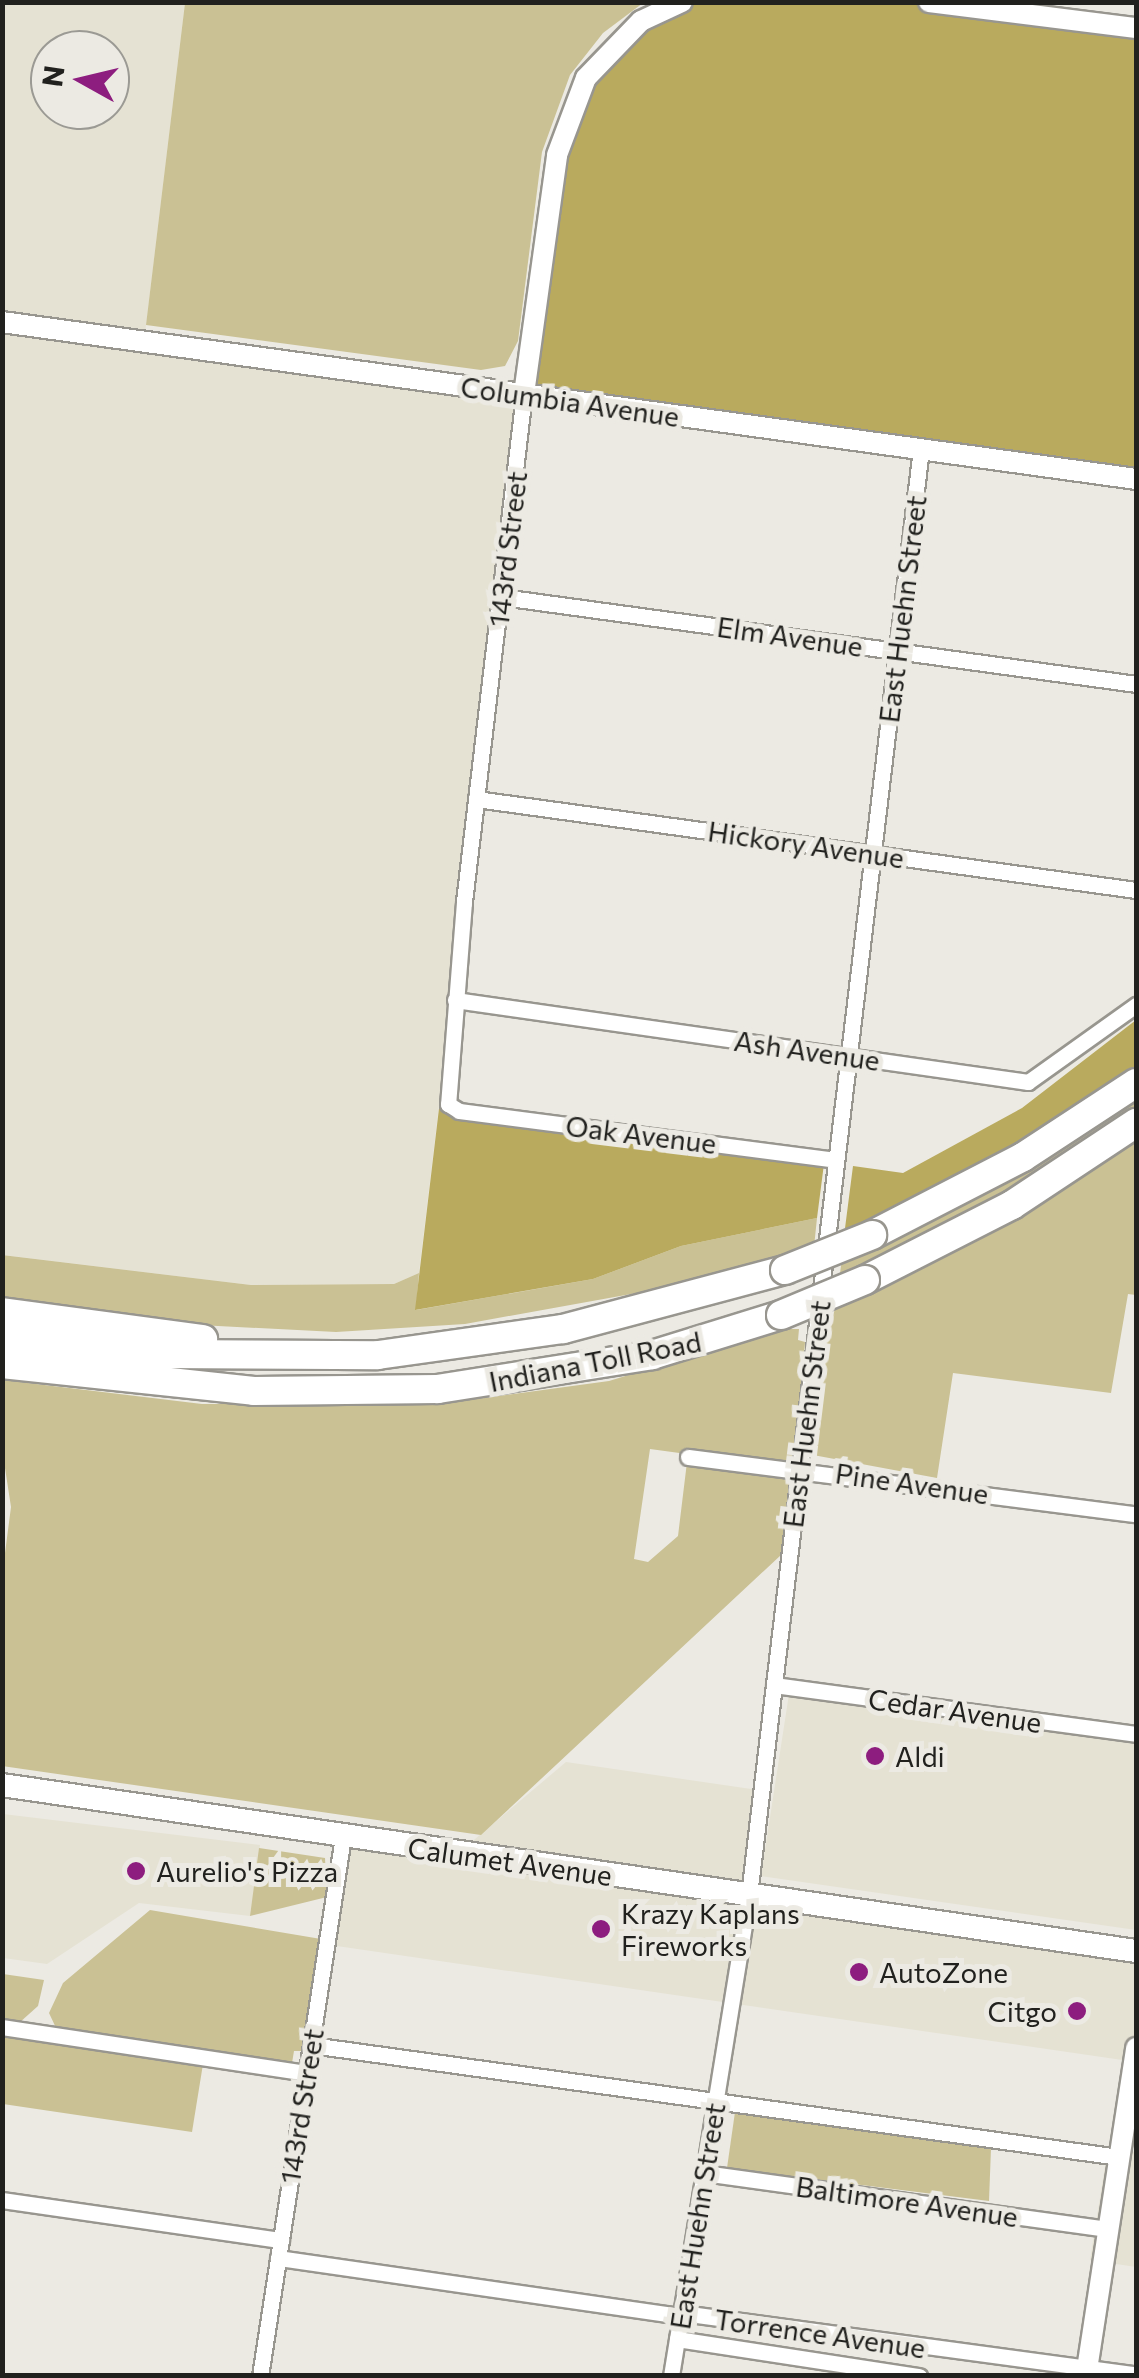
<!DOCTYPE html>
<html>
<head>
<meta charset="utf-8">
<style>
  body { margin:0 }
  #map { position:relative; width:1139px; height:2378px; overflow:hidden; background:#eceae3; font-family:Commissioner,sans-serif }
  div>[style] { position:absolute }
  .built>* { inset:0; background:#e5e2d3 }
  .green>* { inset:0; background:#cac194 }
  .forest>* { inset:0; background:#b9aa5e }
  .roads { filter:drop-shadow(2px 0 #98968f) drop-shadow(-2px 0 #98968f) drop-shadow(0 2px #98968f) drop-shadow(0 -2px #98968f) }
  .street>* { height:15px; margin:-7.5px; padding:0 7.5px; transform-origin:7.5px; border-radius:7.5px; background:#fff }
  .secondary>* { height:20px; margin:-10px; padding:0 10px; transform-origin:10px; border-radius:10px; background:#fff }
  .primary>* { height:22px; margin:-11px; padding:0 11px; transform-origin:11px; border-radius:11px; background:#fff }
  .highway>* { height:28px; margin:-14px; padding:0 14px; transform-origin:14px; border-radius:14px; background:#fff }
  .bridges { filter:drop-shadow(2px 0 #98968f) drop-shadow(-2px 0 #98968f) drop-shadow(0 2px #98968f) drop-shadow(0 -2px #98968f) }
  .highway-bridge>* { height:28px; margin:-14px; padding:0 14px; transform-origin:14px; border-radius:14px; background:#fff }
  .dots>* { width:28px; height:28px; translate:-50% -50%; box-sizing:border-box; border:5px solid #eceae3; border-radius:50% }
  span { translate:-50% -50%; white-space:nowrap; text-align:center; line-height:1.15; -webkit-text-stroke:10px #eceae3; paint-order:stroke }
  .street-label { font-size:28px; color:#21211e }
  .poi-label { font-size:28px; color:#21211e }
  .left { translate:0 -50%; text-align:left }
  .right { translate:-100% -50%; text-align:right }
  .frame { position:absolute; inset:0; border:5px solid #21211e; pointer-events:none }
  .north { position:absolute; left:30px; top:30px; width:100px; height:100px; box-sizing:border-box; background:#eceae3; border:2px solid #9b9a94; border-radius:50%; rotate:278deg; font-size:28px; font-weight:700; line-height:40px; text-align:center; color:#21211e }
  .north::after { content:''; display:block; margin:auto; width:35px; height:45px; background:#8d1d7f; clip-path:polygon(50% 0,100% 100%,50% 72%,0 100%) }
</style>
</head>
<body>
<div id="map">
  <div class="built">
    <div style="clip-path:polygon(evenodd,2px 3px,185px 3px,144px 342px,524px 394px,419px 1273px,394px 1284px,251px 1285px,3px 1255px,2px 3px,50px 50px,110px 50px,110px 110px,50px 110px,50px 50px)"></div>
    <div style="clip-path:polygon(789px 1694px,1136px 1744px,1136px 1930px,761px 1876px)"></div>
    <div style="clip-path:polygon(566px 1762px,758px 1790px,745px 1891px,462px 1850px)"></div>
    <div style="clip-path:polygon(3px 1814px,260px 1845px,250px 1916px,139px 1903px,47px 1964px,3px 1958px)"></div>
    <div style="clip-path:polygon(346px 1841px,1136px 1955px,1136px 2062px,330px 1945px)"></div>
    <div style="clip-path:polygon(1108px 2148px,1136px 2152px,1136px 2267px,1090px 2260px)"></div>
  </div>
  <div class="green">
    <div style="clip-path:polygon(185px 3px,643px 3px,603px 33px,570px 75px,542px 152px,518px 341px,505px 366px,481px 370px,146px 325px)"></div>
    <div style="clip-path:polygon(1136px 1097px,1136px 1109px,1034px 1180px,839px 1280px,842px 1259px,967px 1201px)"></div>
    <div style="clip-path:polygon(1136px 1139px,1136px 1295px,1128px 1294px,1111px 1393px,953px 1373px,937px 1478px,813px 1455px,818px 1370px,836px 1305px,1015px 1220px)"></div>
    <div style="clip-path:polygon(817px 1218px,814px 1247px,767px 1262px,692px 1283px,465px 1324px,336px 1332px,142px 1322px,3px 1296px,2px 1255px,251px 1285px,394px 1284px,419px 1273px,416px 1310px,593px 1279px,681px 1246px)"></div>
    <div style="clip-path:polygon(780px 1329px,799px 1329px,798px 1340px,805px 1342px,796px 1469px,650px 1449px,634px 1559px,648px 1562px,678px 1536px,687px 1462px,791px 1479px,781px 1555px,481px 1835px,2px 1766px,2px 1576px,11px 1507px,3px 1455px,3px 1380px,202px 1404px,440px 1404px,609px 1381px)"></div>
    <div style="clip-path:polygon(259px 1848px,325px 1858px,327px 1897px,250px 1916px)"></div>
    <div style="clip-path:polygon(150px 1910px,321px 1939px,303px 2051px,294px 2051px,292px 2063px,57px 2030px,49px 2013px,63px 1983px)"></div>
    <div style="clip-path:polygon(3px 1974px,44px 1980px,38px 2006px,19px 2023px,3px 2022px)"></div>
    <div style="clip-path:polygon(2px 2036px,203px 2064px,192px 2132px,3px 2104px)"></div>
    <div style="clip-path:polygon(735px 2112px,991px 2148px,989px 2201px,727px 2168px)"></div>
  </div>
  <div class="forest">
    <div style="clip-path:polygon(929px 2px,1136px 28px,1136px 479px,524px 394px,557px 155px,586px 78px,641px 21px,682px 3px)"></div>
    <div style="clip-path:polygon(1136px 1020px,1136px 1065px,1127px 1073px,970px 1172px,844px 1236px,853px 1166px,903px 1173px,1022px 1108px)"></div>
    <div style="clip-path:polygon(440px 1100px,825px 1156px,817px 1218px,681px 1246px,593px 1279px,415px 1310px)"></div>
  </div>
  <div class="roads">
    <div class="street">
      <div style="left:524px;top:394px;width:512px;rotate:96.74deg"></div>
      <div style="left:464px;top:902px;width:203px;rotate:94.5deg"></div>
      <div style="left:448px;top:1104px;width:13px;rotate:32deg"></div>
      <div style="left:459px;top:1111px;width:380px;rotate:7.4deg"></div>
      <div style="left:502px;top:597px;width:640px;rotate:7.81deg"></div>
      <div style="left:476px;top:799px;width:666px;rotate:7.85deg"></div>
      <div style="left:455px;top:1000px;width:579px;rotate:8.14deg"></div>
      <div style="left:1028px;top:1082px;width:133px;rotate:-35.5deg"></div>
      <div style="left:688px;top:1457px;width:452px;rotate:7.3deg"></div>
      <div style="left:774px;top:1685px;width:365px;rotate:7.7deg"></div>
      <div style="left:2px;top:2027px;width:308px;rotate:8.6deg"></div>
      <div style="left:311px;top:2045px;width:816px;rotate:7.89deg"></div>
      <div style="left:704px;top:2173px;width:409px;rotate:7.9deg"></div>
      <div style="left:2px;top:2200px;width:282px;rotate:8.2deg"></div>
      <div style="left:278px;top:2258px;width:407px;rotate:8.2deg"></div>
      <div style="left:682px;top:2313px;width:458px;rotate:7.7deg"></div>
      <div style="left:677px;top:2339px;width:245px;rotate:8.7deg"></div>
      <div style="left:260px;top:2376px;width:545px;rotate:-81.25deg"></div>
      <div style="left:671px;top:2376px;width:487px;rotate:-80.8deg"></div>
      <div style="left:749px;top:1895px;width:1456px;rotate:-83.22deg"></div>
    </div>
    <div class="secondary">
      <div style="left:929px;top:2px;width:209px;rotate:7.2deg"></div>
      <div style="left:2px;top:322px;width:1145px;rotate:7.88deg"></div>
      <div style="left:524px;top:394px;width:241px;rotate:-82.1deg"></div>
      <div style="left:557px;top:155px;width:82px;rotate:-69.4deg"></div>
      <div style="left:586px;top:78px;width:79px;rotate:-46deg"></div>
      <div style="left:641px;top:21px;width:45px;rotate:-24.9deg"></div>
      <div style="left:1086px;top:2376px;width:332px;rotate:-81.3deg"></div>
    </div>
    <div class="primary">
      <div style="left:2px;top:1785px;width:1146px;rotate:8.33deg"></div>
    </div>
    <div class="highway">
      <div style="left:872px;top:1235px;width:170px;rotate:-27.3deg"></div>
      <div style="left:1023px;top:1157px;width:135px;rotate:-33.2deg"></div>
      <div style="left:865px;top:1280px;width:165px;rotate:-27deg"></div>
      <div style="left:1012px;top:1205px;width:149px;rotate:-33.5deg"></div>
      <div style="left:2px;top:1312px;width:203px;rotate:7.7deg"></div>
      <div style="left:2px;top:1338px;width:161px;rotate:5.7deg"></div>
      <div style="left:162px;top:1354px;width:216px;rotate:0.3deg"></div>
      <div style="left:378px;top:1355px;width:187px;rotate:-8deg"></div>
      <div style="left:563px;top:1329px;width:230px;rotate:-14.9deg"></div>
      <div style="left:2px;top:1364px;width:253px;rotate:6.1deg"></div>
      <div style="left:254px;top:1391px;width:184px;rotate:-0.6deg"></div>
      <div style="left:438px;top:1389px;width:217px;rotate:-9deg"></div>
      <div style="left:652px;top:1355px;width:135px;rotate:-17.2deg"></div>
    </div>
  </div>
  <div class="bridges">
    <div class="highway-bridge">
      <div style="left:785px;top:1270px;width:94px;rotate:-21.9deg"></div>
      <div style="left:781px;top:1315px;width:91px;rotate:-22.6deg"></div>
    </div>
  </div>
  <div class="dots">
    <div style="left:875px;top:1756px;background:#8d1d7f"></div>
    <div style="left:136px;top:1871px;background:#8d1d7f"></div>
    <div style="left:601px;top:1929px;background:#8d1d7f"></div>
    <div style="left:859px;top:1972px;background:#8d1d7f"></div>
    <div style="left:1077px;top:2011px;background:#8d1d7f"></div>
  </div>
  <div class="street-label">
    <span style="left:570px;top:401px;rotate:8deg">Columbia Avenue</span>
    <span style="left:507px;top:549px;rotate:-83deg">143rd Street</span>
    <span style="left:902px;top:609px;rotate:-83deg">East Huehn Street</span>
    <span style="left:790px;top:636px;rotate:8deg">Elm Avenue</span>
    <span style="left:806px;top:844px;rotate:8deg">Hickory Avenue</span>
    <span style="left:807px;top:1050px;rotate:8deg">Ash Avenue</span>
    <span style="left:641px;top:1134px;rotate:7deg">Oak Avenue</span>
    <span style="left:595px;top:1361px;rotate:-11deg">Indiana Toll Road</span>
    <span style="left:806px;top:1414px;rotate:-83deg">East Huehn Street</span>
    <span style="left:912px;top:1483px;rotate:8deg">Pine Avenue</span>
    <span style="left:955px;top:1710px;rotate:8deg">Cedar Avenue</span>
    <span style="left:510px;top:1861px;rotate:8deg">Calumet Avenue</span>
    <span style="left:301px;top:2106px;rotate:-81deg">143rd Street</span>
    <span style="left:907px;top:2201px;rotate:8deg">Baltimore Avenue</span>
    <span style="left:697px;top:2216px;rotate:-81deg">East Huehn Street</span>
    <span style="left:820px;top:2333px;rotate:8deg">Torrence Avenue</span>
  </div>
  <div class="poi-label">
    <span class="left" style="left:895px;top:1756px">Aldi</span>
    <span class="left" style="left:156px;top:1871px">Aurelio's Pizza</span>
    <span class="left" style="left:621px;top:1929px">Krazy Kaplans<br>Fireworks</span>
    <span class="left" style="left:879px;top:1972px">AutoZone</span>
    <span class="right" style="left:1057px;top:2011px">Citgo</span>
  </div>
  <div class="frame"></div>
  <div class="north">N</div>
</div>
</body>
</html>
